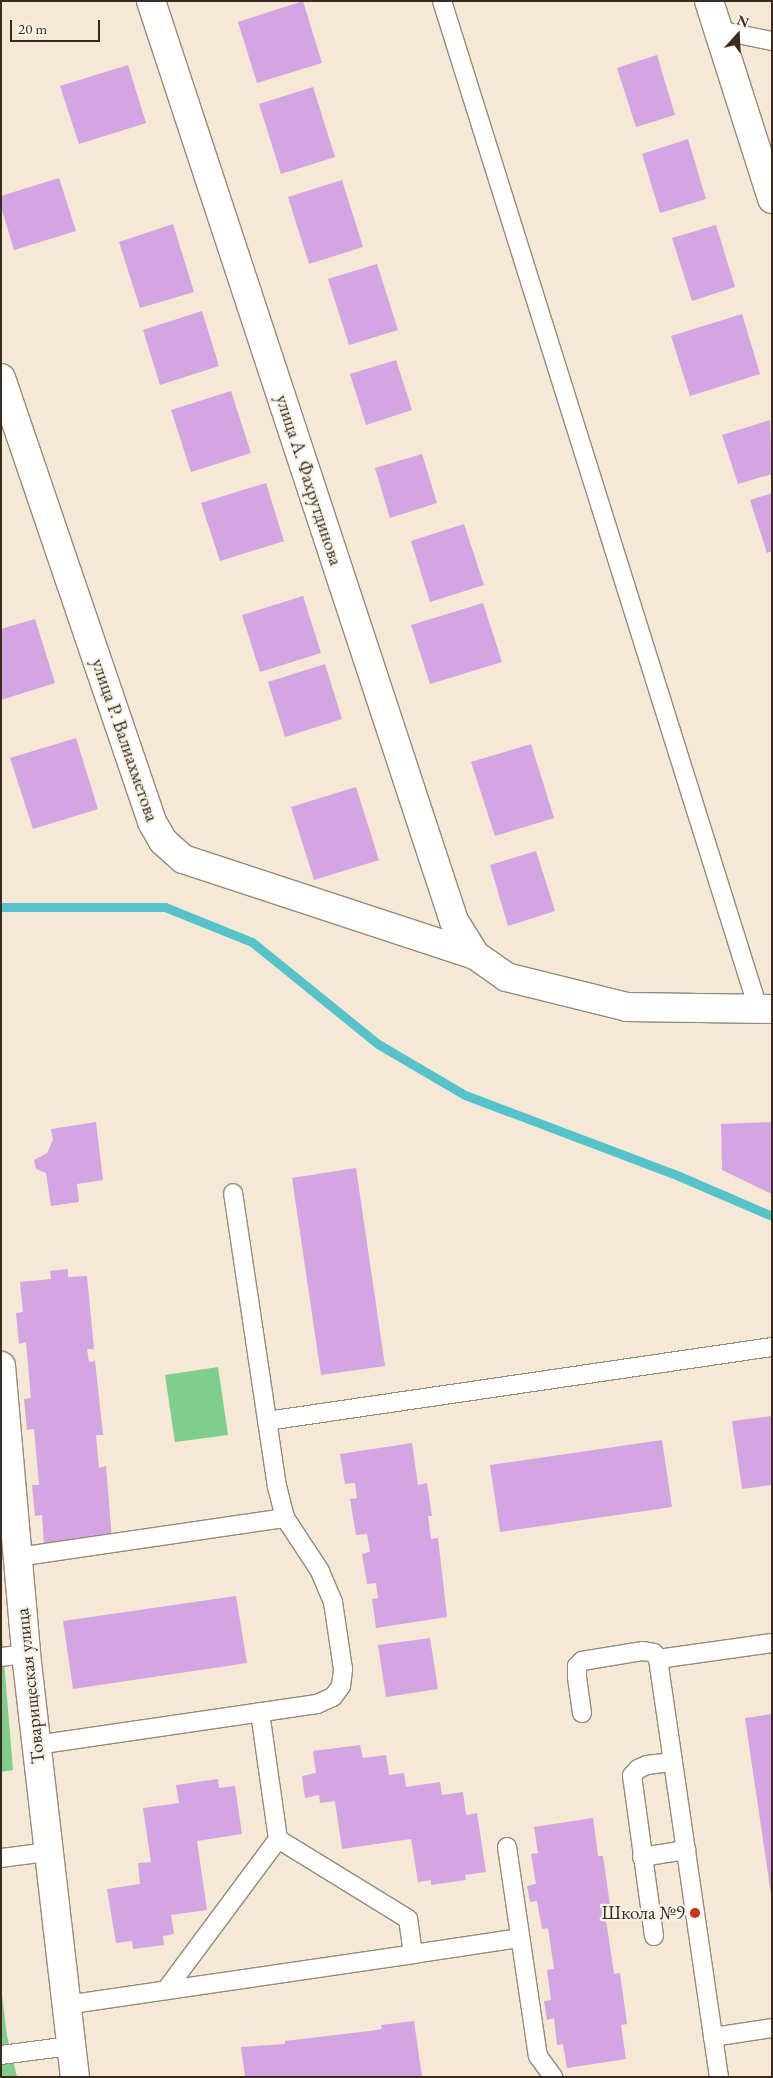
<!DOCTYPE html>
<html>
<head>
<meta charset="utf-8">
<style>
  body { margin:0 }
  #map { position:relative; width:773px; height:2078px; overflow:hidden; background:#f5e8d4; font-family:"EB Garamond",serif }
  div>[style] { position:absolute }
  .green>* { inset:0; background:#7fce8e }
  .stream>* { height:9px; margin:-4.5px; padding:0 4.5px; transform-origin:4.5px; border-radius:4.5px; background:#55c3c9 }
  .building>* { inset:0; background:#d3a5e2 }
  .roads { filter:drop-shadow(1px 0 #988979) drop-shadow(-1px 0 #988979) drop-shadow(0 1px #988979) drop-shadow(0 -1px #988979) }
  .service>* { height:18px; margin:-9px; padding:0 9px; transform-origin:9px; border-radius:9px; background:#fff }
  .minor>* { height:28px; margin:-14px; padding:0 14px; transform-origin:14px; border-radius:14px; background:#fff }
  .dots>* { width:14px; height:14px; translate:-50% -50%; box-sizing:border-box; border:2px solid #f7f3e8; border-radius:50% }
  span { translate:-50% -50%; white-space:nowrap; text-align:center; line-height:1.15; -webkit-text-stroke:4.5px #f7f3e8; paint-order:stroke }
  .street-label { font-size:19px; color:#3b2a1e }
  .poi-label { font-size:19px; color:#3b2a1e }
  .right { translate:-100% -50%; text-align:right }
  .frame { position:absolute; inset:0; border:2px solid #3b2a1e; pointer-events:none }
  .north { position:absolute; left:713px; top:10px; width:50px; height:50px; -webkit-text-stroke:4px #f7f3e8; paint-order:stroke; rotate:20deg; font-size:14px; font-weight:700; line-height:20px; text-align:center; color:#3b2a1e }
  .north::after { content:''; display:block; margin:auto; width:18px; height:22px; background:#3b2a1e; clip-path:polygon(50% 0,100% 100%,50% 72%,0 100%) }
  .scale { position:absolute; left:10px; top:20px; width:90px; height:22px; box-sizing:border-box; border:2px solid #3b2a1e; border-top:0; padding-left:6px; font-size:15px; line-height:18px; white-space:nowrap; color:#3b2a1e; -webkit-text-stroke:4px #f7f3e8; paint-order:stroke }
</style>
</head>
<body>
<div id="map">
  <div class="green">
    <div style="clip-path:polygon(218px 1367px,228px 1435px,175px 1442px,165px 1375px)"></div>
    <div style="clip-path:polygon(1px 1625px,13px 1770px,1px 1772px)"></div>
    <div style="clip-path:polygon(1px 1986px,7px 2036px,17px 2077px,1px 2077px)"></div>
  </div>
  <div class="stream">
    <div style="left:1px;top:907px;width:164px"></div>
    <div style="left:165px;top:907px;width:94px;rotate:21.9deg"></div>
    <div style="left:252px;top:942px;width:162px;rotate:39deg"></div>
    <div style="left:378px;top:1044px;width:101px;rotate:30.4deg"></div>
    <div style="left:465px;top:1095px;width:229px;rotate:20.7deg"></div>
    <div style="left:679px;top:1176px;width:101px;rotate:23.3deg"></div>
  </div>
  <div class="building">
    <div style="clip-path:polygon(303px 1px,322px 63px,257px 83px,238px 22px)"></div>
    <div style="clip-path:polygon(657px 55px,675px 115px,636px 127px,617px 68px)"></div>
    <div style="clip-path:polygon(128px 65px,146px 123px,79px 144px,60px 86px)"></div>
    <div style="clip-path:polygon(313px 87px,335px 157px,281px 174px,259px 104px)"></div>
    <div style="clip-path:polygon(688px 139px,706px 199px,660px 213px,642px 154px)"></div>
    <div style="clip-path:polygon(59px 178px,76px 231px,14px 250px,1px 207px,1px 196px)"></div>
    <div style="clip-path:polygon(342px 180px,363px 247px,309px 264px,288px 197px)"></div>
    <div style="clip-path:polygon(173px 224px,194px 292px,140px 308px,119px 242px)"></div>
    <div style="clip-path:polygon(716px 225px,735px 287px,692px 301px,672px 238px)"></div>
    <div style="clip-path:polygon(377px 264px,398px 330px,349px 345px,328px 279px)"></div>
    <div style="clip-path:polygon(202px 311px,219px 366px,160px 385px,143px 330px)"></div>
    <div style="clip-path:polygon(742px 314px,760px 374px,690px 396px,671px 336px)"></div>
    <div style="clip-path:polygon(396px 360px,412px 410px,366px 425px,350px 374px)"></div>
    <div style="clip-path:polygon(231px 391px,251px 453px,191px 472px,171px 410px)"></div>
    <div style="clip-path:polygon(770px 420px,772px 474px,738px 484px,722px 435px)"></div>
    <div style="clip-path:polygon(422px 454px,437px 503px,390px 518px,375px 468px)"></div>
    <div style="clip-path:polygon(266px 483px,284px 541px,220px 561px,201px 503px)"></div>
    <div style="clip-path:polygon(772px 493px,772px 551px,767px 553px,750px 500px)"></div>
    <div style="clip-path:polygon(464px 524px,484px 585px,430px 602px,411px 541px)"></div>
    <div style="clip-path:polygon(303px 596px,321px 653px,260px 672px,242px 615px)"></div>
    <div style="clip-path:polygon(483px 603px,502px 662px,430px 684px,411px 625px)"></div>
    <div style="clip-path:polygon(35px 619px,55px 683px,1px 700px,1px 629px)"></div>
    <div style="clip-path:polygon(325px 664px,342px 719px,285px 737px,268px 682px)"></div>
    <div style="clip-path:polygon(76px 738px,98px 809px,33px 829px,10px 758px)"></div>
    <div style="clip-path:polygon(531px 744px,554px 818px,495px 836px,471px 762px)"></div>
    <div style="clip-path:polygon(356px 787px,379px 860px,314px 880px,291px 807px)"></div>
    <div style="clip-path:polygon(536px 851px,555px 911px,508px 926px,490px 865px)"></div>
    <div style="clip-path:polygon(96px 1122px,103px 1180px,77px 1184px,79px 1202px,51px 1206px,46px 1173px,36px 1169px,34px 1160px,47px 1153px,53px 1140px,51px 1129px)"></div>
    <div style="clip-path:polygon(772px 1122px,772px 1194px,722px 1170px,721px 1124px)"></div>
    <div style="clip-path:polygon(356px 1168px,385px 1366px,321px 1375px,292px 1178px)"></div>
    <div style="clip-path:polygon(68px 1269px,68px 1277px,87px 1276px,94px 1349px,87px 1349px,89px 1362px,95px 1361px,103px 1435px,96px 1435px,99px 1468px,106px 1466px,112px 1539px,44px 1545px,42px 1515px,35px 1516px,32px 1485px,39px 1485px,34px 1429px,27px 1430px,24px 1399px,31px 1398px,26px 1342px,19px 1344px,16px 1313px,23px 1312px,20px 1282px,51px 1279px,50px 1271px)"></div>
    <div style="clip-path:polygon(772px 1416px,772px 1485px,742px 1489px,732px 1421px)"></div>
    <div style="clip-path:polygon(662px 1440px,672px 1507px,500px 1532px,490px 1465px)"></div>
    <div style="clip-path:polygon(412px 1443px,418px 1485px,427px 1483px,432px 1516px,428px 1516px,431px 1539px,438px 1538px,447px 1617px,376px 1628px,372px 1599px,378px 1598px,376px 1583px,367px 1584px,362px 1554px,370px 1552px,367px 1534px,356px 1535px,350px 1499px,357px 1498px,355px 1483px,345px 1484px,340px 1454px)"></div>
    <div style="clip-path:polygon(236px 1596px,247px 1663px,73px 1689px,63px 1621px)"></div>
    <div style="clip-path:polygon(430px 1638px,438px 1689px,386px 1697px,378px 1645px)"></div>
    <div style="clip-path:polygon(772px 1714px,772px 1894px,771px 1894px,745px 1718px)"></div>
    <div style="clip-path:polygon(360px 1745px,363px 1758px,386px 1755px,389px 1775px,404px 1773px,406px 1787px,440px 1782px,442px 1795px,463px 1792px,466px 1815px,477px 1813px,486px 1872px,465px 1875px,466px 1880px,431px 1885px,431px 1880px,418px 1882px,411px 1839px,342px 1849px,335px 1801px,320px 1803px,319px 1795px,305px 1798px,302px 1776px,316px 1773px,313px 1751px)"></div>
    <div style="clip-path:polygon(218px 1779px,219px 1788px,235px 1786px,242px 1834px,197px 1841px,207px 1910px,171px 1915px,174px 1934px,163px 1936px,164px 1945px,133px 1949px,132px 1941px,116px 1943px,107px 1889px,140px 1884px,138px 1863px,151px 1862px,143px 1808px,179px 1803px,176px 1785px)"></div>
    <div style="clip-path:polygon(593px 1818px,598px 1856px,603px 1856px,610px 1905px,604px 1906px,614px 1974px,620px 1973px,627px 2024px,621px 2025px,626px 2059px,567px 2068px,563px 2044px,557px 2045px,554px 2018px,547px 2020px,544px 2001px,551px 2000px,547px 1970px,554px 1969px,548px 1928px,542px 1929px,537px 1901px,530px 1902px,527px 1886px,536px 1884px,531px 1854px,538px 1853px,534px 1827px)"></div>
    <div style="clip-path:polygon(414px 2021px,422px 2077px,245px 2077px,241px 2047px,285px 2044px,285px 2041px,369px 2031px,382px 2029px,381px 2025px)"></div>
  </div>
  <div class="roads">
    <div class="service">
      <div style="left:442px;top:1px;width:1055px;rotate:72.58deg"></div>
      <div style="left:718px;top:30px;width:55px;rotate:11.5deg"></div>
      <div style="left:267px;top:1421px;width:510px;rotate:-8.34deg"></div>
      <div style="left:17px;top:1557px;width:271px;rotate:-8.3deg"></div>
      <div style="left:1px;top:1657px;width:25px;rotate:-7deg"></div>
      <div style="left:658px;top:1659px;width:115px;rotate:-8deg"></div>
      <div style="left:582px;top:1713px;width:37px;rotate:-98deg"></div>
      <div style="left:577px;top:1676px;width:10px;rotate:-90deg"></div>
      <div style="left:577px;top:1666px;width:7px;rotate:-45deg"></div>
      <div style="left:582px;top:1661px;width:62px;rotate:-9.3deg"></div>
      <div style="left:643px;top:1651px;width:11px;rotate:10deg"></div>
      <div style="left:654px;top:1653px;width:7px;rotate:56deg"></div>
      <div style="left:658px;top:1659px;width:422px;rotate:81.7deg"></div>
      <div style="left:36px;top:1745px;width:284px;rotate:-8.3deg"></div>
      <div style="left:317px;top:1704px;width:17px;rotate:-24deg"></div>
      <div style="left:333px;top:1697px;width:14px;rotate:-54deg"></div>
      <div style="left:341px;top:1686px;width:17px;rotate:-83deg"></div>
      <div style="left:343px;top:1669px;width:68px;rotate:-98.5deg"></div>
      <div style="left:333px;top:1602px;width:34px;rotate:-113deg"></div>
      <div style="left:320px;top:1571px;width:64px;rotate:-123.4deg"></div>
      <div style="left:285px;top:1518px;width:32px;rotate:-104deg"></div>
      <div style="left:277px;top:1487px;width:297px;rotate:-98.5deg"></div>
      <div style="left:507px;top:1847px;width:211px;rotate:81.6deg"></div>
      <div style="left:538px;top:2056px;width:26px;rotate:54deg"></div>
      <div style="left:642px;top:1857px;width:45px;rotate:-9deg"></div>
      <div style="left:1px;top:1858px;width:47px;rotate:-7.3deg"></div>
      <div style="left:654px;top:1936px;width:162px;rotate:-97.8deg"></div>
      <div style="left:632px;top:1776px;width:9px;rotate:-49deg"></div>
      <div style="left:638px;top:1769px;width:10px;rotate:-24deg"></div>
      <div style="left:647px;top:1765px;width:26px;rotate:-7deg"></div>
      <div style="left:413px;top:1954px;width:108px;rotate:-8.5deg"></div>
      <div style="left:166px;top:1990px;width:188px;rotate:-53.4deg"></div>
      <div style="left:278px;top:1839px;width:128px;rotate:-98.1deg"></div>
      <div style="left:65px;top:2005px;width:352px;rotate:-8.3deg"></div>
      <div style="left:413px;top:1954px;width:35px;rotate:-98deg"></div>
      <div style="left:408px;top:1919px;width:153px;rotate:-148.4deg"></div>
      <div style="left:713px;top:2037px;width:60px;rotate:-8.7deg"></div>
      <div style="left:1px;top:2055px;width:70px;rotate:-7.4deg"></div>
    </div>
    <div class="minor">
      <div style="left:151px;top:1px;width:969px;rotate:71.77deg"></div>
      <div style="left:454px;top:921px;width:40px;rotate:58deg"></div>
      <div style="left:709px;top:1px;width:208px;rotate:72.3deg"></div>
      <div style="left:1px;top:378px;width:469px;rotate:71.2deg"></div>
      <div style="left:152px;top:822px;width:22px;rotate:60deg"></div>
      <div style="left:163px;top:841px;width:27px;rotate:42deg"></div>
      <div style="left:183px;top:859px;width:307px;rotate:18.2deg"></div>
      <div style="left:475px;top:955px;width:38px;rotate:35deg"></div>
      <div style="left:506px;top:977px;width:125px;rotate:13.9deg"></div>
      <div style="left:627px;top:1007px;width:145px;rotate:0.8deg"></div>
      <div style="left:1px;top:1366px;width:289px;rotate:85deg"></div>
      <div style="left:26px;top:1654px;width:426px;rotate:83.4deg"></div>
    </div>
  </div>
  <div class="dots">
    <div style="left:695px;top:1913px;background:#c8321e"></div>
  </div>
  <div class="street-label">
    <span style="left:309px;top:480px;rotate:72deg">улица А. Фахрутдинова</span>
    <span style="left:125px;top:740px;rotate:71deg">улица Р. Валиахметова</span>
    <span style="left:30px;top:1686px;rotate:-96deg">Товарищеская улица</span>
  </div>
  <div class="poi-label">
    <span class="right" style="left:685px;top:1913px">Школа №9</span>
  </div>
  <div class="frame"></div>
  <div class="north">N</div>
  <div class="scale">20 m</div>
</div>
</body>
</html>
